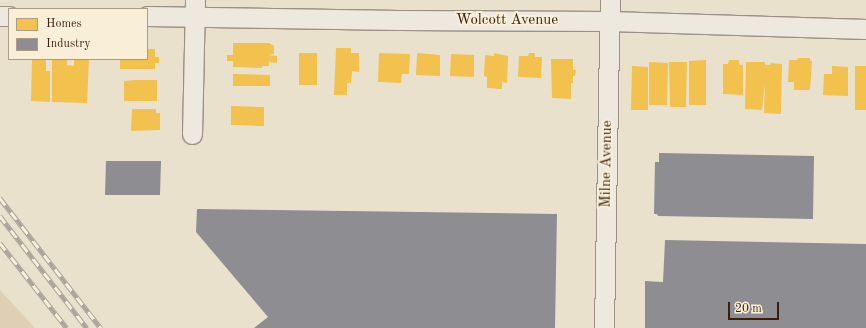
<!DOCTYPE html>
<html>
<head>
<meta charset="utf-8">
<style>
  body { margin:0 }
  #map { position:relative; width:866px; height:328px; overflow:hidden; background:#eae1cd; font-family:"Old Standard TT",serif }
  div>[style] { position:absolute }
  .green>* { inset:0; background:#dfd0b5 }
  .homes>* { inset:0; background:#f2c14e }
  .industry>* { inset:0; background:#8d8d92 }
  .roads { filter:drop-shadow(1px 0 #9a9184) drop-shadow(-1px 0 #9a9184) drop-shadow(0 1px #9a9184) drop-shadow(0 -1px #9a9184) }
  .minor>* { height:19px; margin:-9.5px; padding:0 9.5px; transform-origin:9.5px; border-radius:9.5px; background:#ede9df }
  .rail>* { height:4.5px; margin-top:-2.25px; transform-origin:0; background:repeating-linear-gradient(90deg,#f9eed7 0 9px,#aaa49b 0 18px); box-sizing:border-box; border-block:1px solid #aaa49b }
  span { translate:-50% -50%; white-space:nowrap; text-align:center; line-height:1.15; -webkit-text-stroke:4px #f9eed7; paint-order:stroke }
  .street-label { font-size:15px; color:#381f0a }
  .legend { position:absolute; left:8px; top:8px; width:140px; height:52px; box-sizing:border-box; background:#f9eed7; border:1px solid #ac9b85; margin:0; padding:5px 7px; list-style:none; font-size:12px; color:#381f0a }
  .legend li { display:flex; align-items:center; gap:8px; height:20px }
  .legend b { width:20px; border:1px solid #ac9b85 }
  .scale { position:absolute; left:728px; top:302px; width:51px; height:18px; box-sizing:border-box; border:2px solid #381f0a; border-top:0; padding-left:5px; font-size:12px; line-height:14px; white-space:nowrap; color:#381f0a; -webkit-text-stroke:3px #f9eed7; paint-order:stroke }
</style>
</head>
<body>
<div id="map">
  <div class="green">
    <div style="clip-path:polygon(0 290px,35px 328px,0 328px)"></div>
  </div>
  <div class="homes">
    <div style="clip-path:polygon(233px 43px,269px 43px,274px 46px,274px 54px,268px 55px,277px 56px,277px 63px,269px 62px,269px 66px,262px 66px,262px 68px,233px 67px,233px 61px,227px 61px,227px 55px,233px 55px)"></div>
    <div style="clip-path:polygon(147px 45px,148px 49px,155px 49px,155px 57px,159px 57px,159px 63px,155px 63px,155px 69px,120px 69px,120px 59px,147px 59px)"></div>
    <div style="clip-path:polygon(336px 48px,351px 48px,351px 53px,359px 53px,359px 72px,352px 71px,351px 83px,347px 83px,347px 95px,334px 95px)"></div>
    <div style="clip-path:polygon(299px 53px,317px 53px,317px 85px,299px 85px)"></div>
    <div style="clip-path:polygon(379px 53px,410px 54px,409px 74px,402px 74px,401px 83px,378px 82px)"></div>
    <div style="clip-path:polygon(418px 53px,440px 55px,440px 76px,416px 75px,417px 54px)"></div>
    <div style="clip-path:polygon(494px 53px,508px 56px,507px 83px,502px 82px,502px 89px,487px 88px,487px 77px,484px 76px,485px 55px,494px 56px)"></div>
    <div style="clip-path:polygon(529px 53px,535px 53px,535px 57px,542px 57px,541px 78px,518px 77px,519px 56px,528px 56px)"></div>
    <div style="clip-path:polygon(451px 54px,474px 55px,474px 77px,450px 76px)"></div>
    <div style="clip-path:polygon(798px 58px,810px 58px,810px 61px,812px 61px,810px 90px,794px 90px,794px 82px,788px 82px,789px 60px,797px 60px)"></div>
    <div style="clip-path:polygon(32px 59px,46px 59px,46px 71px,50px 71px,50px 102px,31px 101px)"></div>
    <div style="clip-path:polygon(52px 59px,67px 59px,67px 65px,74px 66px,74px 59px,89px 59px,87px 103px,52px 102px)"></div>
    <div style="clip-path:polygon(551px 59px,573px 59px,573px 70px,576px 70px,575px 76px,573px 76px,573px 83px,571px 83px,571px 99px,552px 98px)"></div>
    <div style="clip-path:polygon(706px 60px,706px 105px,689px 105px,689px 61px)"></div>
    <div style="clip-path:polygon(729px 60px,739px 60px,739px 65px,743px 65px,743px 95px,723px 94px,723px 64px,728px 64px)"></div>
    <div style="clip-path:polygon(649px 62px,668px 63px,667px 105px,649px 105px)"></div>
    <div style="clip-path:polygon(669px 62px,687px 62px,686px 107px,670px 107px)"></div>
    <div style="clip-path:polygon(746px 62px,765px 62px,765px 65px,770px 65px,771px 63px,782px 64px,781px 114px,764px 113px,765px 83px,762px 110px,745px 109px)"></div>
    <div style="clip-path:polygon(632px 66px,648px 67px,648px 110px,631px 110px)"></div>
    <div style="clip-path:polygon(832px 66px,848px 67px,848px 96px,823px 95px,824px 74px,832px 74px)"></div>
    <div style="clip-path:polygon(855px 66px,866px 66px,866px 110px,855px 110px)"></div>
    <div style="clip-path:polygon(233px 74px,270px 75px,270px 86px,233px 86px)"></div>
    <div style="clip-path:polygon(136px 80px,157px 80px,157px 101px,124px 101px,124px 81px)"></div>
    <div style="clip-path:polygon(231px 106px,264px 107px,264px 126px,231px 125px)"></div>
    <div style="clip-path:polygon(132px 109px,156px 109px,156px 113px,160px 113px,160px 130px,131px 131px)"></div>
  </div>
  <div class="industry">
    <div style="clip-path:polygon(659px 153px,814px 156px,813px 219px,658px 216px,657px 214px,654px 214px,655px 162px,659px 162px)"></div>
    <div style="clip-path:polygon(106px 161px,161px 161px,160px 195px,105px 195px)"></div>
    <div style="clip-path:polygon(197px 209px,557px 214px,555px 328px,254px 328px,268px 317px,196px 232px)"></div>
    <div style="clip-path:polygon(665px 240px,866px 244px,866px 328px,645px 328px,645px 281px,663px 282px)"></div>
  </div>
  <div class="roads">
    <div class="minor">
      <div style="left:0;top:16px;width:9px"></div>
      <div style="left:147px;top:16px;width:252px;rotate:0.9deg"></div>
      <div style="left:399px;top:20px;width:210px;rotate:0.3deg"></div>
      <div style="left:609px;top:21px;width:257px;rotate:1.8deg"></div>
      <div style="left:192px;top:134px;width:134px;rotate:-88.7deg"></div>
      <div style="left:604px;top:328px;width:328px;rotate:-89deg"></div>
    </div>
  </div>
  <div class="rail">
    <div style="left:0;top:198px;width:165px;rotate:52.2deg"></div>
    <div style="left:0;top:216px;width:142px;rotate:52.2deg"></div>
    <div style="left:0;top:243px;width:108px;rotate:51.8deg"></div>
  </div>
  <div class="street-label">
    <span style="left:507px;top:21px">Wolcott Avenue</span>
    <span style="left:607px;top:164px;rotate:-89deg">Milne Avenue</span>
  </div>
  <ul class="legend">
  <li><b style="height:11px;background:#f2c14e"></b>Homes</li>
  <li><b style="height:11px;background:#8d8d92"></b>Industry</li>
  </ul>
  <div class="scale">20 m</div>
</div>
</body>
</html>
